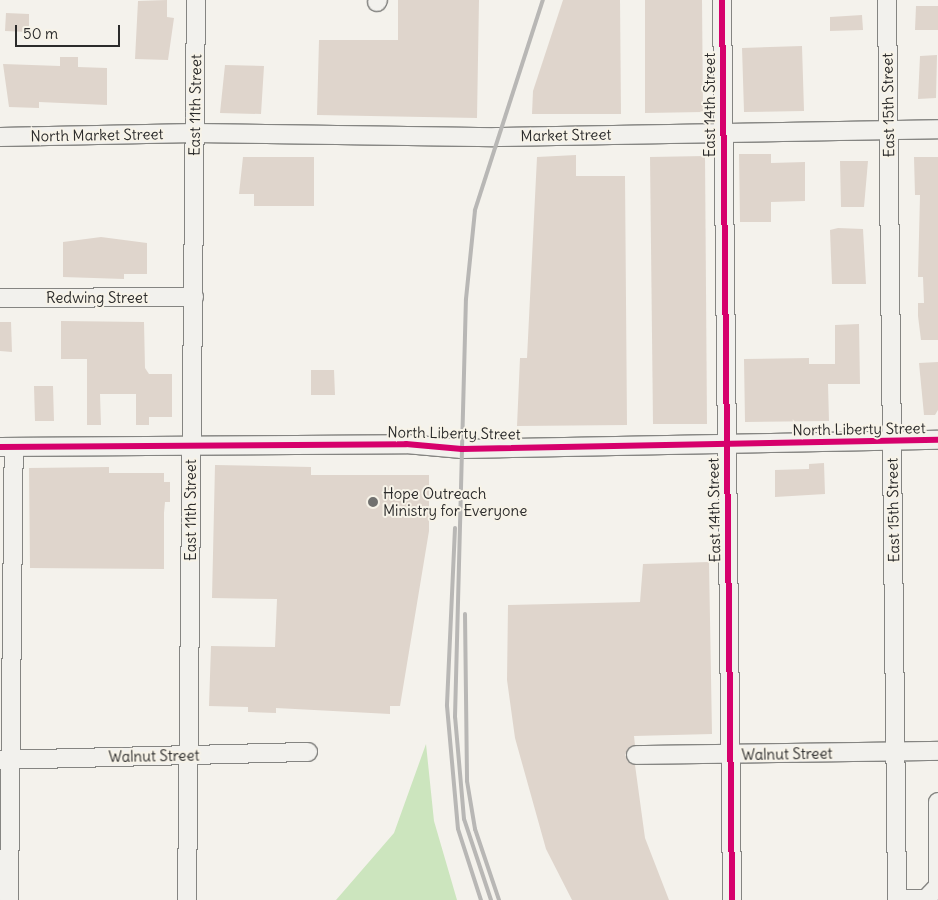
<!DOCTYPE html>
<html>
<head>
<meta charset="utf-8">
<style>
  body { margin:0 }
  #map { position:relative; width:938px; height:900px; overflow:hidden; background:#f4f2ec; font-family:Delius,sans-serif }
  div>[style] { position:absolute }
  .green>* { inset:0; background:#cce5be }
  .building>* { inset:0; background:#dfd5cc }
  .roads { filter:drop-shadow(1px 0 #858582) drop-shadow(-1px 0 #858582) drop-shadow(0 1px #858582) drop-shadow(0 -1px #858582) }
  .minor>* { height:18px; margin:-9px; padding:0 9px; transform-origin:9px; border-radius:9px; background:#f2f1ed }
  .rail>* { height:4px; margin:-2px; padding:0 2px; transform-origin:2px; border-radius:2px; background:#b8b7b5 }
  .cycleway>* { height:6px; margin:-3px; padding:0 3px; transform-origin:3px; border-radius:3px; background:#d6006c }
  .dots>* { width:14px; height:14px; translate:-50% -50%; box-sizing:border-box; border:2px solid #f7f3e8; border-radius:50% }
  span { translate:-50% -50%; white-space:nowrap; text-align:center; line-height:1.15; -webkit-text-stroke:4px #f7f3e8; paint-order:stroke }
  .street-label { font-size:15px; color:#2b2b2b }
  .poi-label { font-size:15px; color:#2b2b2b }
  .left { translate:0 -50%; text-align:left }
  .scale { position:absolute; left:15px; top:25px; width:105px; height:22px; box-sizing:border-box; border:2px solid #2b2b2b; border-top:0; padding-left:6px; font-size:15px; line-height:18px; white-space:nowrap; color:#2b2b2b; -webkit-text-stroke:4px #f7f3e8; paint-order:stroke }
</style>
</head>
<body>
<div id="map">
  <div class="green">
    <div style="clip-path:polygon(426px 744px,434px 821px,457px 900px,336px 900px,394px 833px)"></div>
  </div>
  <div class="building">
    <div style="clip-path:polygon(167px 0,167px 17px,174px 18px,168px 60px,135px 59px,138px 1px)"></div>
    <div style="clip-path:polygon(398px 0,479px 0,477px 118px,317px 115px,319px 40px,398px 40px)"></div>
    <div style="clip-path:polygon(563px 0,620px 0,621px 114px,532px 114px,533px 91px)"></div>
    <div style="clip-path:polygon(645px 0,702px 0,703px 112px,645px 113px)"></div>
    <div style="clip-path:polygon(916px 6px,938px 6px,938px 30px,915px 30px)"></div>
    <div style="clip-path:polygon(6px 13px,29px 14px,29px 32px,5px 31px)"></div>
    <div style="clip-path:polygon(862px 15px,863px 30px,830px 31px,830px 17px)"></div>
    <div style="clip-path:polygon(802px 46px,804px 111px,744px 112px,742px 48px)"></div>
    <div style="clip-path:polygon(937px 55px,936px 98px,918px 99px,920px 56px)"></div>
    <div style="clip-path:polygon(60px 57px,78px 57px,78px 67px,107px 68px,107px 105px,39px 102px,39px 108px,9px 107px,3px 64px,60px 66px)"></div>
    <div style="clip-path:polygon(225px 65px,264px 66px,261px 114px,220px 113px)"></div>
    <div style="clip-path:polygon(739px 154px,771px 154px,771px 163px,805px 162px,805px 201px,771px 202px,771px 222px,740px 222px)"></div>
    <div style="clip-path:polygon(576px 155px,576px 176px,625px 176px,627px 425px,517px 426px,520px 358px,527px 358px,537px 157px)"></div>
    <div style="clip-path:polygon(705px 156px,707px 424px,653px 424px,650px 157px)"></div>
    <div style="clip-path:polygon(243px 157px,314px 157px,314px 206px,254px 206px,254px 194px,239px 194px)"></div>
    <div style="clip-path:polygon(914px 157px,938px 157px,938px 340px,921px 340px,918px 316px,918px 303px,924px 303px,923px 277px,918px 277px,920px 195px,915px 195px)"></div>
    <div style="clip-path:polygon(840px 161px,868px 161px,864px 207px,841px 207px)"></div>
    <div style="clip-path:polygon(838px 228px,863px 229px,866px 284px,832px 284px,830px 230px)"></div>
    <div style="clip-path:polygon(101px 237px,147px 243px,147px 274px,124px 274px,124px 279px,63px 277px,63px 242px)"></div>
    <div style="clip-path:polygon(61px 321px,144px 322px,145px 368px,149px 374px,172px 374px,172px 417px,149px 417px,149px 425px,136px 425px,136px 394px,100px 394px,101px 425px,87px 425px,87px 359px,61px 359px)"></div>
    <div style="clip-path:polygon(0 322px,11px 322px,12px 352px,0 351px)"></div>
    <div style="clip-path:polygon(859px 324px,860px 384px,828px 384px,829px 421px,745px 422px,744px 359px,809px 358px,809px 364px,835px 364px,835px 325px)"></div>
    <div style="clip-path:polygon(938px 362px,938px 410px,935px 415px,924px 415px,919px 363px)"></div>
    <div style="clip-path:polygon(311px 370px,334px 370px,335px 395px,311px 395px)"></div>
    <div style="clip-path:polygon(34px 386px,53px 386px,54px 421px,35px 421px)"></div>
    <div style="clip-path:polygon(824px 463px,825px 494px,775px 497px,775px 470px,809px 469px,809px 464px)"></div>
    <div style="clip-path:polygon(215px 465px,311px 467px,311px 475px,429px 475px,429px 531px,400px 706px,390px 706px,390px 714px,276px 708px,276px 713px,248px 712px,248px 707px,209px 706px,211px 646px,275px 647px,277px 599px,212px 598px)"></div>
    <div style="clip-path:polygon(109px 467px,109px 473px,164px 473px,164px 482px,170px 482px,170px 502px,165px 502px,164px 513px,164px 569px,30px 568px,29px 468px)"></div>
    <div style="clip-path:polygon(709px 562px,712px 734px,634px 736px,635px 745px,625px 755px,635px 765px,645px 838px,669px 900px,572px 900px,546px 849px,515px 738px,507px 680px,508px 605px,640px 602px,643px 564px)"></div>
  </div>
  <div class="roads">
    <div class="minor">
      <div style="left:722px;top:0;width:900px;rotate:89.36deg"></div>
      <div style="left:887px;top:0;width:900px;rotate:89.36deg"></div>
      <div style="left:377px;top:2px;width:2px;rotate:-63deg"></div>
      <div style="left:0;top:137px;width:195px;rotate:-1.2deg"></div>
      <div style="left:195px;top:133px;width:301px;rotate:0.8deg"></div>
      <div style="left:496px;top:137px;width:442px;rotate:-1deg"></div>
      <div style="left:0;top:298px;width:194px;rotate:-0.3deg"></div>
      <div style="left:0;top:447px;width:406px;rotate:-0.4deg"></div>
      <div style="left:406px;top:444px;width:56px;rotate:5.1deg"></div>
      <div style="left:462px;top:449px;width:476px;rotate:-1.1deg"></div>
      <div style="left:636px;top:755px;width:302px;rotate:-0.8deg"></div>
      <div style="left:0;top:760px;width:308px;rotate:-1.5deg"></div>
      <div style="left:897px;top:899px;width:29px"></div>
      <div style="left:926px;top:899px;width:18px;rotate:-47deg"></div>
      <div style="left:938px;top:886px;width:84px;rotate:-90deg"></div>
      <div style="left:9px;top:900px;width:453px;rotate:-89.4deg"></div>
      <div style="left:187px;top:900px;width:900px;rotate:-89.43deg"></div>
    </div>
  </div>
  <div class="rail">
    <div style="left:455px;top:528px;width:178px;rotate:92.6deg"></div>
    <div style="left:447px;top:706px;width:123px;rotate:84.9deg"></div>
    <div style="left:458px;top:829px;width:75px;rotate:72.1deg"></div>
    <div style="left:465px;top:614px;width:167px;rotate:89.3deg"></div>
    <div style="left:467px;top:781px;width:49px;rotate:80.5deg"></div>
    <div style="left:475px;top:829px;width:75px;rotate:71.3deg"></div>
    <div style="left:491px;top:900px;width:85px;rotate:-108.4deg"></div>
    <div style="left:464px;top:819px;width:102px;rotate:-95deg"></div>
    <div style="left:455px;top:717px;width:418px;rotate:-88.5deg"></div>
    <div style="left:466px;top:299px;width:89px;rotate:-84.2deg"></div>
    <div style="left:475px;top:210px;width:221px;rotate:-72.1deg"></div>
  </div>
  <div class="cycleway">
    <div style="left:722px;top:0;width:900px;rotate:89.36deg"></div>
    <div style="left:0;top:447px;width:406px;rotate:-0.4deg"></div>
    <div style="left:406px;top:444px;width:56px;rotate:5.1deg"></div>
    <div style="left:462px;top:449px;width:476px;rotate:-1.1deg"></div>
  </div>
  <div class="dots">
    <div style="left:373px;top:502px;background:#71716f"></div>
  </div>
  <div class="street-label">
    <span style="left:195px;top:105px;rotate:-89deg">East 11th Street</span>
    <span style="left:710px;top:105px;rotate:-90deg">East 14th Street</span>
    <span style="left:888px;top:105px;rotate:-91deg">East 15th Street</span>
    <span style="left:97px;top:135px;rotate:-1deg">North Market Street</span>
    <span style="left:566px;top:135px;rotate:-1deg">Market Street</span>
    <span style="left:97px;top:298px">Redwing Street</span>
    <span style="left:859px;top:429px;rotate:-1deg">North Liberty Street</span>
    <span style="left:454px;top:433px;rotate:1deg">North Liberty Street</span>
    <span style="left:191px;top:510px;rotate:-90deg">East 11th Street</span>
    <span style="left:714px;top:510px;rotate:-91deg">East 14th Street</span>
    <span style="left:893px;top:510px;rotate:-91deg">East 15th Street</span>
    <span style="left:787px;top:754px;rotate:-1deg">Walnut Street</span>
    <span style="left:154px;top:756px;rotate:-1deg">Walnut Street</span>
  </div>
  <div class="poi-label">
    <span class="left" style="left:383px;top:502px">Hope Outreach<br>Ministry for Everyone</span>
  </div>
  <div class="scale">50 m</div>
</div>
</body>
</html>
